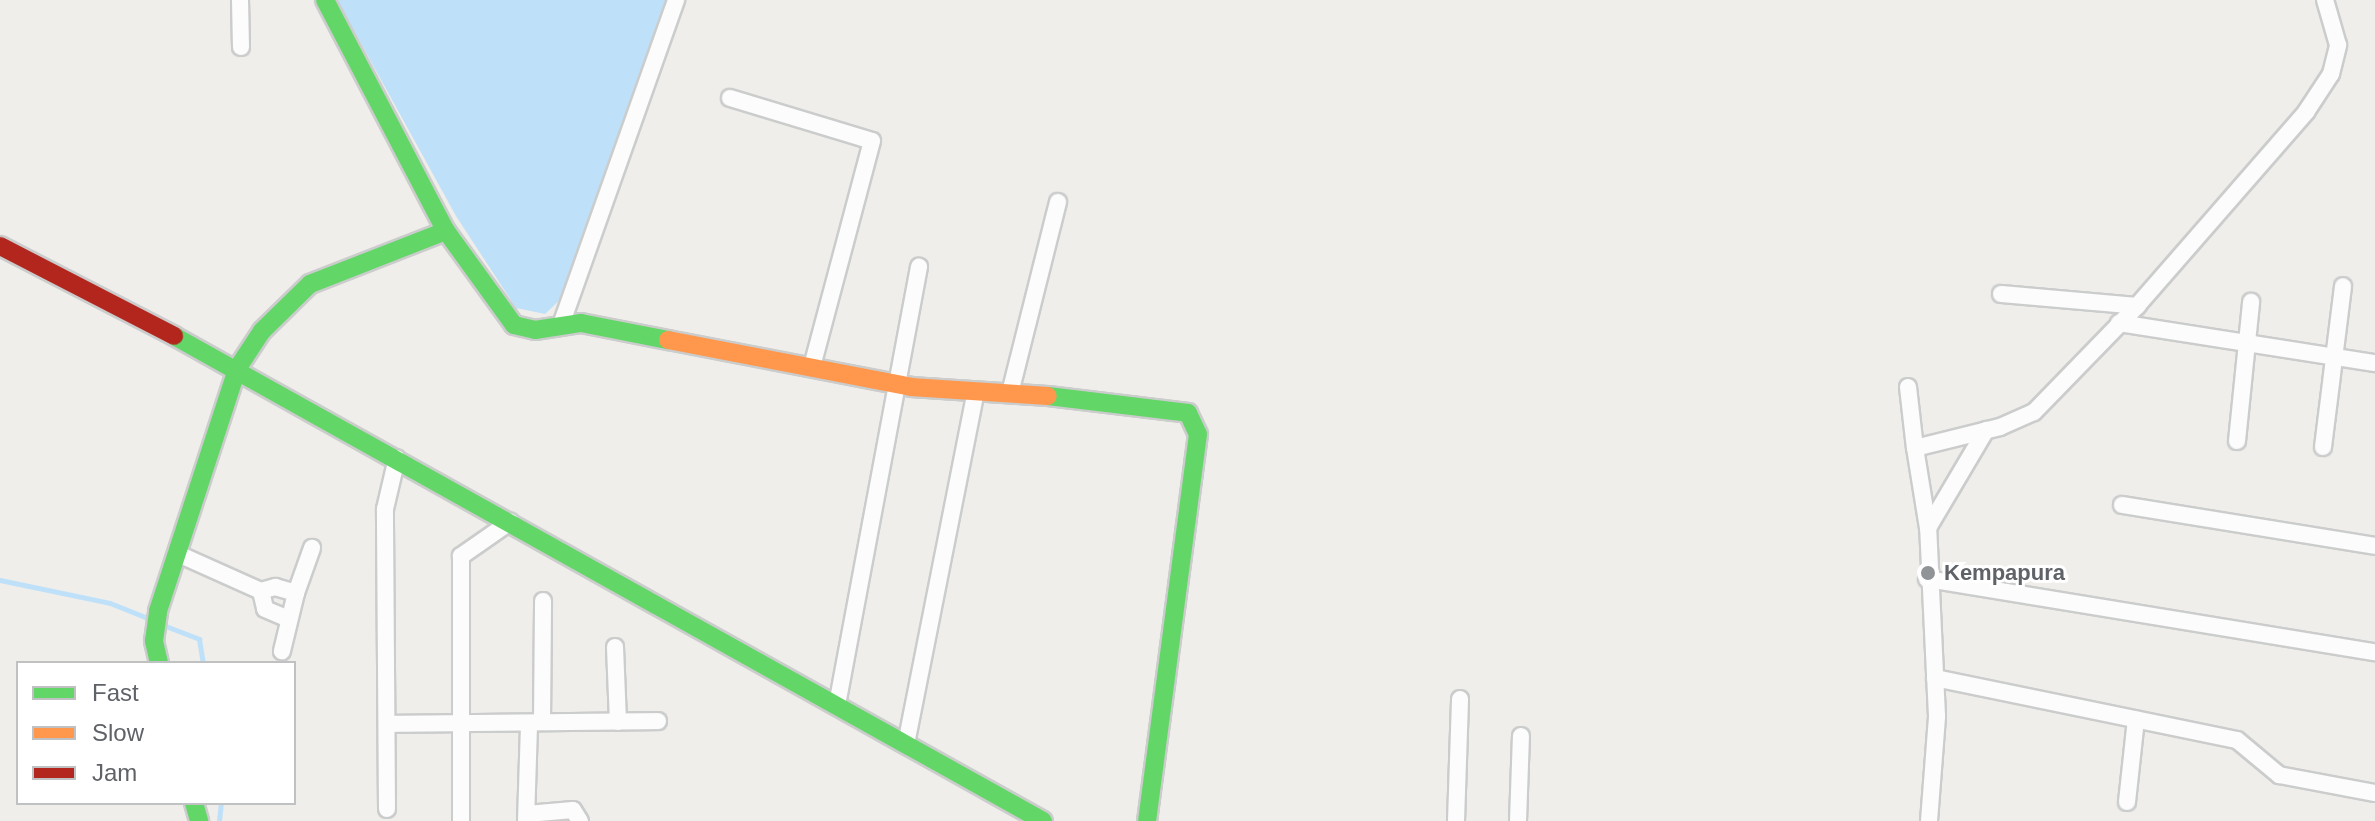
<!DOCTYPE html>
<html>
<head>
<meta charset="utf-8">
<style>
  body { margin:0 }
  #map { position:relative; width:2375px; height:821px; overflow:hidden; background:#efeeea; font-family:Arial,sans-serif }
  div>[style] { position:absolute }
  .water>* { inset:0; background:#bfe0f9 }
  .stream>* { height:5px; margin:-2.5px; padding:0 2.5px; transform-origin:2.5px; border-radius:2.5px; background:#bfe0f9 }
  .roads { filter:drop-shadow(2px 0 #cbcccc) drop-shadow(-2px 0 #cbcccc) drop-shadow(0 2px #cbcccc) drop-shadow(0 -2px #cbcccc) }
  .street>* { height:16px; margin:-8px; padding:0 8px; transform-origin:8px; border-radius:8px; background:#fdfcfc }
  .fast>* { height:18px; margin:-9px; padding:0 9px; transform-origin:9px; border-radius:9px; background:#63d668 }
  .slow>* { height:18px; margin:-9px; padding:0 9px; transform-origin:9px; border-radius:9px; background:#ff974d }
  .jam>* { height:18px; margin:-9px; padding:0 9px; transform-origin:9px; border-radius:9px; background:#b3261e }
  .dots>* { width:22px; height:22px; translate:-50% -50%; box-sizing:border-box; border:4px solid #fff; border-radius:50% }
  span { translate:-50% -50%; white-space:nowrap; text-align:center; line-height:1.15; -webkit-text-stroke:6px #fff; paint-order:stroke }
  .poi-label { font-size:22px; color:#5f6368; font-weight:700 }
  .left { translate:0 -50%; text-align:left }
  .legend { position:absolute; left:16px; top:661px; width:280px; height:144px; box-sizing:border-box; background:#fff; border:2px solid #bfc1c3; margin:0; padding:10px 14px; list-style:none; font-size:24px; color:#5f6368 }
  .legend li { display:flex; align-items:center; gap:16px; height:40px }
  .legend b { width:40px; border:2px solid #bfc1c3 }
</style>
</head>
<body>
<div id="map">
  <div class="water">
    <div style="clip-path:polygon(337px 0,671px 0,563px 297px,545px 314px,516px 308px,456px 216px)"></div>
  </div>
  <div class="stream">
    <div style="left:0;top:580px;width:112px;rotate:11.8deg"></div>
    <div style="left:110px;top:603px;width:43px;rotate:21.8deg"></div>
    <div style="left:163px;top:625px;width:39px;rotate:21deg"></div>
    <div style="left:199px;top:639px;width:24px;rotate:81deg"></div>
    <div style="left:219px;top:821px;width:18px;rotate:-84deg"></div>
  </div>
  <div class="roads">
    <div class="street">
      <div style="left:240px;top:0;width:47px;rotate:88.8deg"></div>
      <div style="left:730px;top:98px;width:148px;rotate:16.8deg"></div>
      <div style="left:872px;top:141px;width:234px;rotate:104.9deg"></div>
      <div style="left:2001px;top:294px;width:137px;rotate:5deg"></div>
      <div style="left:2119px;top:323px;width:259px;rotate:8.9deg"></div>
      <div style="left:561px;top:325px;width:345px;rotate:-70.5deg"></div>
      <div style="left:1908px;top:387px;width:61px;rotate:83.5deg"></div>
      <div style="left:1010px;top:393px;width:197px;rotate:-75.9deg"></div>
      <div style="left:2237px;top:441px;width:140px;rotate:-84.2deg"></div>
      <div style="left:2323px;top:447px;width:162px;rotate:-82.9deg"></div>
      <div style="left:2122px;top:505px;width:256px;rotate:9.2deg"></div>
      <div style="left:1928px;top:528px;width:114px;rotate:-59.4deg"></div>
      <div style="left:176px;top:553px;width:93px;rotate:24.1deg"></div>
      <div style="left:261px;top:591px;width:18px;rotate:77deg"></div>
      <div style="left:265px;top:609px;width:26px;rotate:23deg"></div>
      <div style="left:1927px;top:579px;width:454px;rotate:9.3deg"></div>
      <div style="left:261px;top:591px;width:15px;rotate:-16deg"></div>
      <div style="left:275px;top:587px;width:22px;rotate:16deg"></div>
      <div style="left:296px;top:593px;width:60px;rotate:103.6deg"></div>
      <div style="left:296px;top:593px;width:48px;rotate:-70.4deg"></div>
      <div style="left:615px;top:647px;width:75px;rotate:87.7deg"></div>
      <div style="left:1935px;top:678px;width:308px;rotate:11.6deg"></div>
      <div style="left:2237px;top:740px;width:55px;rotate:39.8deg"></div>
      <div style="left:2279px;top:775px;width:98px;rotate:10.6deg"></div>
      <div style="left:837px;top:705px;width:446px;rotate:-79.4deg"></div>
      <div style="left:542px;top:722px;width:121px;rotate:-89.5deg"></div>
      <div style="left:387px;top:724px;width:271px;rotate:-0.6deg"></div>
      <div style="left:906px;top:744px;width:360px;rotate:-78.8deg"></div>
      <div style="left:2127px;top:802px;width:83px;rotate:-83.8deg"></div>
      <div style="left:387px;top:809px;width:300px;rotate:-90.4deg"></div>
      <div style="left:385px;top:509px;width:52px;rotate:-76.8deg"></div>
      <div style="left:527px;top:814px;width:46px;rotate:-5deg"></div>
      <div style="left:573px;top:810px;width:13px;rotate:58deg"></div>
      <div style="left:461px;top:821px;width:265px;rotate:-90deg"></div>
      <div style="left:461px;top:556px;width:60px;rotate:-34.8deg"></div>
      <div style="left:526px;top:821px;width:98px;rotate:-88.2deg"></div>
      <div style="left:1456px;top:821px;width:122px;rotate:-88.1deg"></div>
      <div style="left:1518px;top:821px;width:85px;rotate:-88deg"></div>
      <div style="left:1929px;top:821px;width:105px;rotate:-85.6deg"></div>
      <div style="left:1937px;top:716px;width:188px;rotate:-92.7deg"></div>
      <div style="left:1928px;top:528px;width:81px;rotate:-99.2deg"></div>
      <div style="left:1915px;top:448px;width:88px;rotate:-13.9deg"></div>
      <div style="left:2000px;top:427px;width:37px;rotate:-24deg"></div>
      <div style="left:2034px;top:412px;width:148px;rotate:-45.8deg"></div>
      <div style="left:2137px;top:306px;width:257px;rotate:-48.9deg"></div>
      <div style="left:2306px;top:112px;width:45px;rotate:-56.7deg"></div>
      <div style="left:2331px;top:74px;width:30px;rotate:-76deg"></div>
      <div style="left:2338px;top:45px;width:47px;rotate:-106.1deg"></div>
    </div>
    <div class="fast">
      <div style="left:325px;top:0;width:261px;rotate:62.4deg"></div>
      <div style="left:446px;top:231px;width:116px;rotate:54.1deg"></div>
      <div style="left:514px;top:325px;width:22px;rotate:13deg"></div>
      <div style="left:535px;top:330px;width:47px;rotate:-8.7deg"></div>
      <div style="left:581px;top:323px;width:89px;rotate:11.1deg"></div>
      <div style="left:174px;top:336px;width:995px;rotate:29.17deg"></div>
      <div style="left:1048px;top:396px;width:141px;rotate:6.9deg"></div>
      <div style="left:1188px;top:413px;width:23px;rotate:65deg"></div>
      <div style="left:1198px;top:434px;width:390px;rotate:97.5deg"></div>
      <div style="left:159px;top:663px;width:23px;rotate:-103deg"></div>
      <div style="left:154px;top:641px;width:30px;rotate:-82deg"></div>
      <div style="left:158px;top:611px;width:255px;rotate:-71.9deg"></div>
      <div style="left:237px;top:369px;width:45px;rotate:-56.7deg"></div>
      <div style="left:262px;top:331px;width:67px;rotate:-44.4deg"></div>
      <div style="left:310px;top:284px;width:146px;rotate:-21.3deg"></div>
      <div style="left:194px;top:803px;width:19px;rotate:74deg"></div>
    </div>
    <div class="slow">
      <div style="left:668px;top:340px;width:248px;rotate:10.9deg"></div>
      <div style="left:911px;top:387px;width:137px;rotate:3.8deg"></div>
    </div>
    <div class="jam">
      <div style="left:0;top:246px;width:196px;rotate:27.3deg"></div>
    </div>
  </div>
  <div class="dots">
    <div style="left:1928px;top:573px;background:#919496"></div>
  </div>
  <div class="poi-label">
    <span class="left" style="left:1944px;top:573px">Kempapura</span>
  </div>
  <ul class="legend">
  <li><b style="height:10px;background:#63d668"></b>Fast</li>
  <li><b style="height:10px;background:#ff974d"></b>Slow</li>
  <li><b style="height:10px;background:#b3261e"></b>Jam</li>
  </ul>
</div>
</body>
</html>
